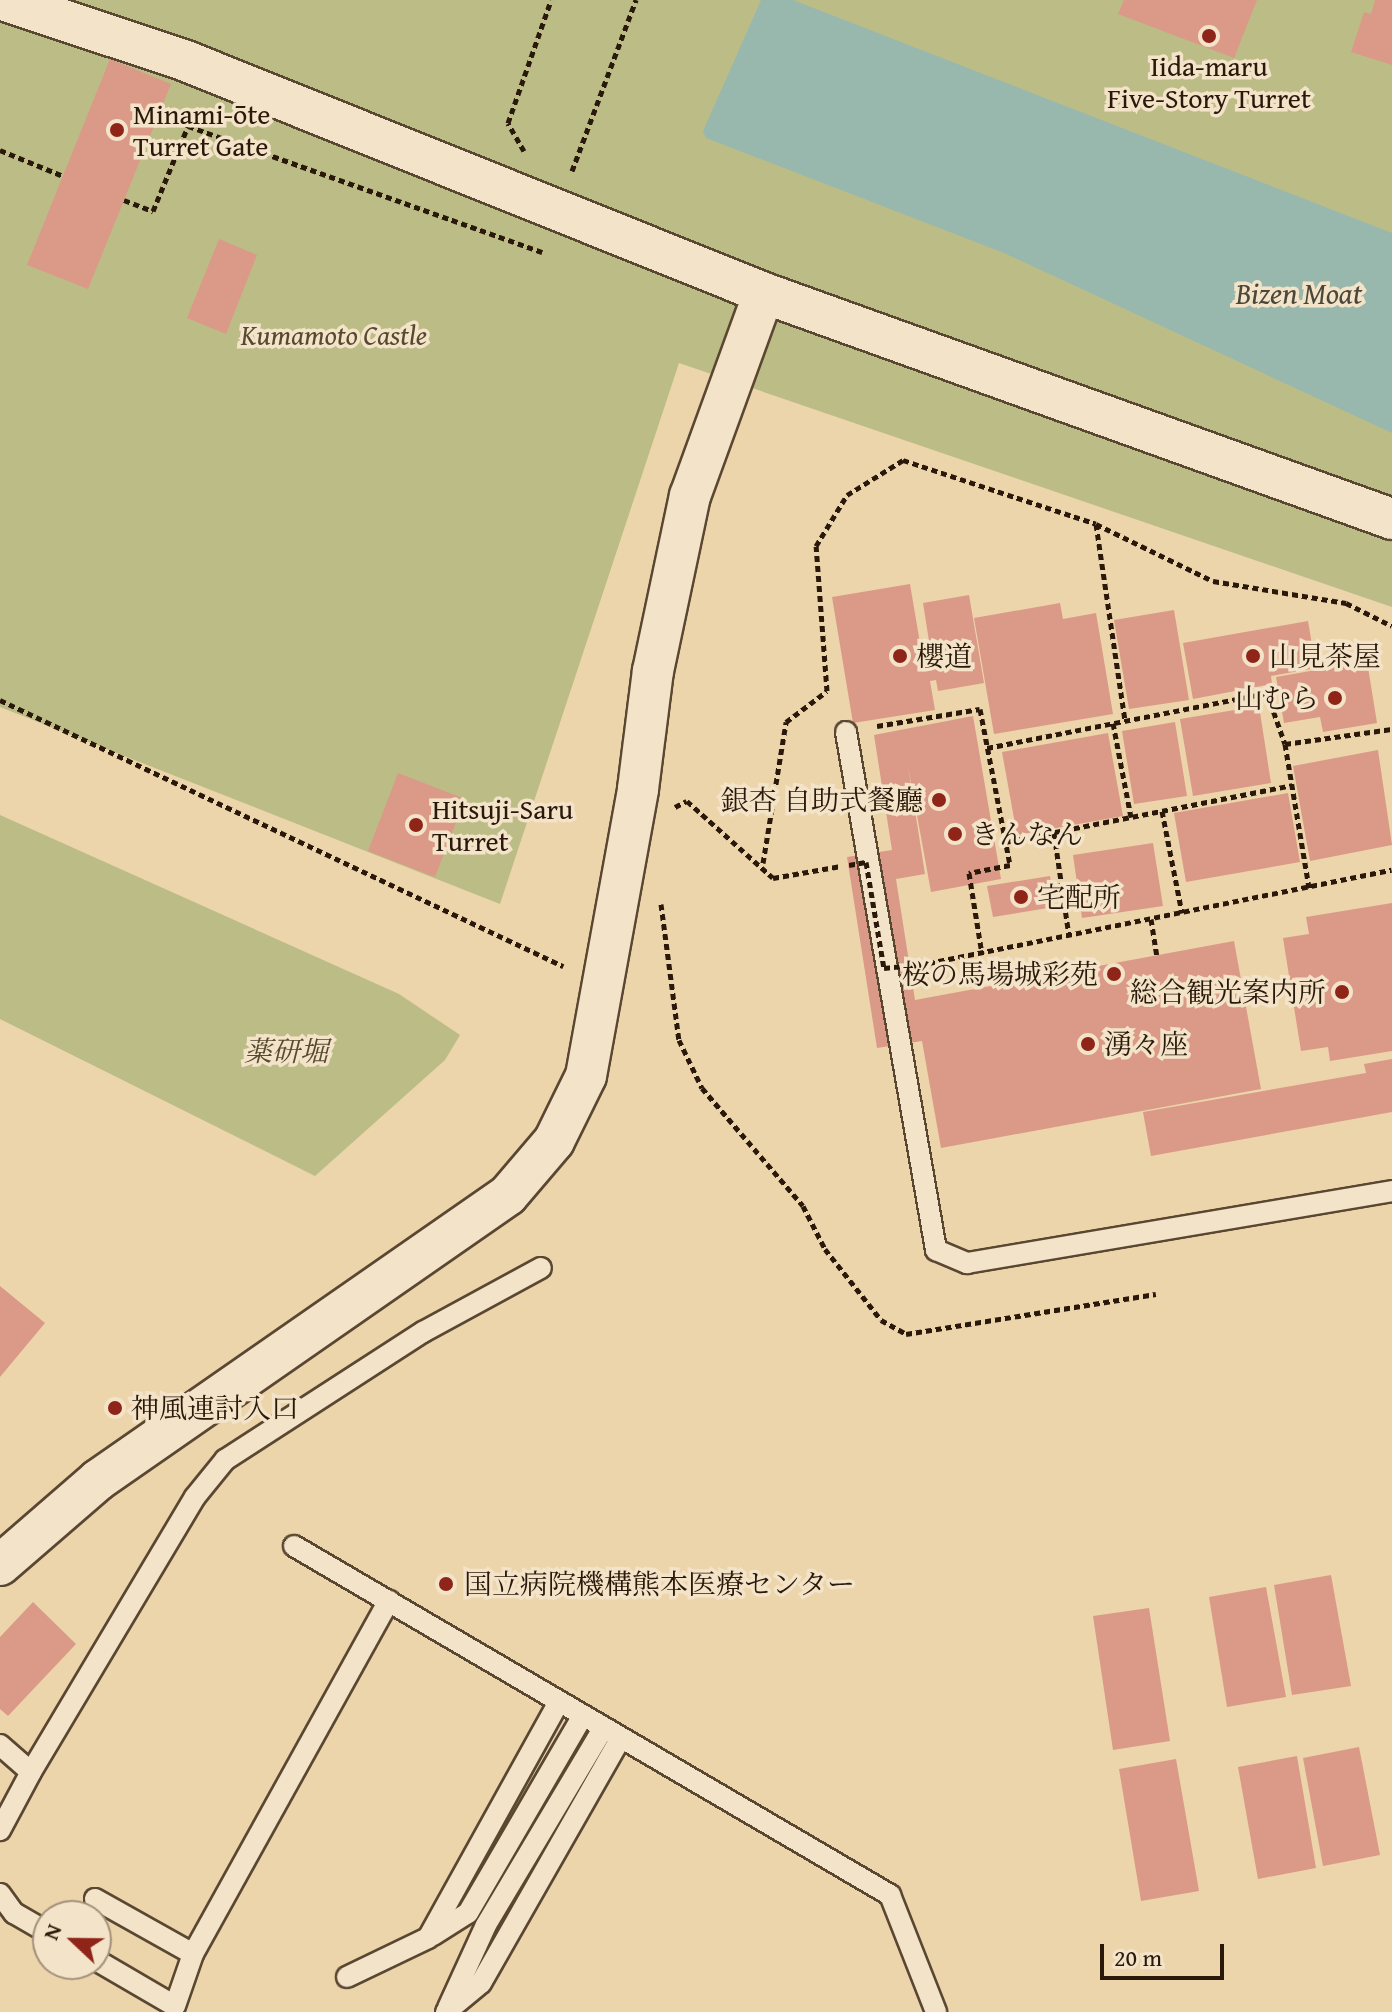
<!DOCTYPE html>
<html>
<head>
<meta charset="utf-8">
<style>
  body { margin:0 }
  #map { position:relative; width:1392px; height:2012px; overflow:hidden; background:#ecd4ab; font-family:"Gentium Book Plus","Noto Serif JP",serif }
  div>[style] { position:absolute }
  .green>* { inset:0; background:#bcbc86 }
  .water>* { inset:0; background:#99b8ad }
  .building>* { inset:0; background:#db9a87 }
  .path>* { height:5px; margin-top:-2.5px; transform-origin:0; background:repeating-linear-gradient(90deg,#2a180a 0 6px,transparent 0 10px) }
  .roads { filter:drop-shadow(2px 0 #5a4732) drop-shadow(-2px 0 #5a4732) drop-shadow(0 2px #5a4732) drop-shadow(0 -2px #5a4732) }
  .service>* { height:20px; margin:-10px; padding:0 10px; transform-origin:10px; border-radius:10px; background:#f3e3c8 }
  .minor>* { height:40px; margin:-20px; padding:0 20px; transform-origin:20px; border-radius:20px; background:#f3e3c8 }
  .path-bridge>* { height:5px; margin-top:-2.5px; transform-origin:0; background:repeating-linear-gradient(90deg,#2a180a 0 6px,transparent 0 10px) }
  .dots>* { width:22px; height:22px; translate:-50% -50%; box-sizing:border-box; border:4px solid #f3e3c8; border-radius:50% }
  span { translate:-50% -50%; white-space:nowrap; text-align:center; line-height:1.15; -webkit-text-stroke:7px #f3e3c8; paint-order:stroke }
  .poi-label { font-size:28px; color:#2a180a }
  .left { translate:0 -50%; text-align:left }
  .right { translate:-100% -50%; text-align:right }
  .park-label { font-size:28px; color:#56492f; font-style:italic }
  .water-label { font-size:30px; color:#4b483b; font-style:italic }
  .north { position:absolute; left:32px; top:1900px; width:80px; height:80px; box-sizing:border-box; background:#f3e3c8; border:2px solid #a3927c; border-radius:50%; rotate:292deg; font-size:22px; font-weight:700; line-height:32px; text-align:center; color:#2a180a }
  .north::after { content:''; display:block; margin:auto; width:28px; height:36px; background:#8f2418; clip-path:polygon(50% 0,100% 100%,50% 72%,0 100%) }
  .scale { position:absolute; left:1100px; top:1944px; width:124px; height:36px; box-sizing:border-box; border:4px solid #2a180a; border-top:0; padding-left:10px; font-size:24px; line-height:28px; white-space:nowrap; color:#2a180a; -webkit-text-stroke:6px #f3e3c8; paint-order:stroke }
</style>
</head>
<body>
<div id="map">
  <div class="green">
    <div style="clip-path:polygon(0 0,1392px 0,1392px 607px,679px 363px,500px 904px,0 707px)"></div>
    <div style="clip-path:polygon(0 815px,399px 994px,460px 1035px,445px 1060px,315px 1176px,0 1019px)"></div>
  </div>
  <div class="water">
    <div style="clip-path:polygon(761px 0,793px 0,1392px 233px,1392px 433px,1004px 253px,706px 138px,703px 131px)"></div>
  </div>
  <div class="building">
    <div style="clip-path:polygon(1124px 0,1257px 0,1234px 58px,1118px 14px)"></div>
    <div style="clip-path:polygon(1375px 0,1392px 0,1392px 65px,1351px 52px,1364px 12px,1371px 14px)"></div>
    <div style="clip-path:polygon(110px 59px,171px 84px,88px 289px,27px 265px)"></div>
    <div style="clip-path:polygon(219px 239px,257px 255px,226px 334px,187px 318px)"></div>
    <div style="clip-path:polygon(910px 584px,920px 643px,929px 641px,923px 603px,969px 595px,984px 683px,938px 691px,936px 680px,930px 681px,935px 710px,853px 723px,832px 597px)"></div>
    <div style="clip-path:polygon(1060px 603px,1063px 619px,1096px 613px,1113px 714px,994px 734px,974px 618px)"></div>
    <div style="clip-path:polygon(1174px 610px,1189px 700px,1129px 709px,1114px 620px)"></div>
    <div style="clip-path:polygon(1308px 621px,1316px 668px,1271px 676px,1272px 684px,1193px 699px,1183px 643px)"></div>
    <div style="clip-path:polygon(1367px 661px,1377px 723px,1323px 732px,1320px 717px,1284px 723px,1276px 677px)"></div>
    <div style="clip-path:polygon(1259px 706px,1271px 783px,1193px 796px,1180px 719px)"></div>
    <div style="clip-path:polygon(973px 716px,1001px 879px,931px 892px,908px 766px,925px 874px,896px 879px,915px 1000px,1234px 941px,1261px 1089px,941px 1148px,922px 1041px,877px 1048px,847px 857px,892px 850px,874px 735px)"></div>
    <div style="clip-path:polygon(1175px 722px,1187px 796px,1134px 804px,1122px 731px)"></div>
    <div style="clip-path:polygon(1108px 733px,1123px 816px,1017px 835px,1002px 752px)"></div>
    <div style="clip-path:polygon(1378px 750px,1392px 845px,1310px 861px,1293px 766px)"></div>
    <div style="clip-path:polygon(398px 773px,465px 799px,435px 877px,368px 851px)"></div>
    <div style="clip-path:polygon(1288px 793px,1300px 862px,1186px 882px,1174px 813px)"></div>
    <div style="clip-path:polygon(1153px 843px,1163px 906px,1082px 918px,1073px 855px)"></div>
    <div style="clip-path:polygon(1050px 876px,1054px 907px,993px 917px,987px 886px)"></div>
    <div style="clip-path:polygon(1392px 903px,1392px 1051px,1330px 1061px,1328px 1047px,1301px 1051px,1283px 938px,1309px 934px,1306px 917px)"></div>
    <div style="clip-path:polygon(1392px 1059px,1392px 1112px,1151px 1156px,1143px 1112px,1366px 1073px,1364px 1064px)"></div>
    <div style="clip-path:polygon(0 1286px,45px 1323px,0 1377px)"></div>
    <div style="clip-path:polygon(1331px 1575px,1351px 1686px,1292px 1695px,1274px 1585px)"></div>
    <div style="clip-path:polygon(1266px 1587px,1286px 1697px,1227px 1707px,1209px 1597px)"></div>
    <div style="clip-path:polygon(33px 1602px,76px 1644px,8px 1716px,0 1709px,0 1637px)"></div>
    <div style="clip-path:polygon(1149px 1608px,1170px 1741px,1113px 1750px,1093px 1616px)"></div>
    <div style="clip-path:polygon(1359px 1747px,1380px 1855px,1323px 1866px,1303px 1758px)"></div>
    <div style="clip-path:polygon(1297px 1756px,1316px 1868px,1258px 1879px,1238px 1767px)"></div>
    <div style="clip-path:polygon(1176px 1759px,1199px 1891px,1141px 1901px,1119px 1769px)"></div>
  </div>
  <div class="path">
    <div style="left:0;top:150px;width:68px;rotate:22.4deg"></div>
    <div style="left:524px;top:151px;width:32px;rotate:-120deg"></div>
    <div style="left:508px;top:123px;width:130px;rotate:-70.7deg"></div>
    <div style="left:572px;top:171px;width:183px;rotate:-69.5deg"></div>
    <div style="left:124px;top:200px;width:31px;rotate:21deg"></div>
    <div style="left:153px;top:211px;width:92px;rotate:-67.6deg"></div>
    <div style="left:188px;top:126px;width:376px;rotate:19.6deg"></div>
    <div style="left:1096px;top:524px;width:199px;rotate:81.6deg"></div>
    <div style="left:0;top:700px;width:623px;rotate:25.29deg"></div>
    <div style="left:1113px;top:723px;width:96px;rotate:79.2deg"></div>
    <div style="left:877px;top:726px;width:104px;rotate:-9.4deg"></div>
    <div style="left:980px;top:709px;width:159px;rotate:79.1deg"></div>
    <div style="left:1010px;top:865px;width:42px;rotate:169deg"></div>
    <div style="left:969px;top:873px;width:82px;rotate:80.9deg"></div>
    <div style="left:1285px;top:744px;width:108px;rotate:-8deg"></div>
    <div style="left:987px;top:748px;width:285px;rotate:-11.1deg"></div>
    <div style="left:1267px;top:693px;width:54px;rotate:70.6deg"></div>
    <div style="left:1285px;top:744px;width:146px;rotate:80.5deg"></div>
    <div style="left:675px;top:807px;width:13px;rotate:-27deg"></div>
    <div style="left:687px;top:801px;width:115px;rotate:41.8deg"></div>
    <div style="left:773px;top:878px;width:69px;rotate:-10deg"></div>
    <div style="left:1162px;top:811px;width:104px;rotate:78.9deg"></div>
    <div style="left:1054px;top:833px;width:104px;rotate:81.7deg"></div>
    <div style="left:1005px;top:842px;width:293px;rotate:-11.2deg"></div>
    <div style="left:763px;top:863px;width:143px;rotate:-80.7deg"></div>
    <div style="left:786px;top:722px;width:51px;rotate:-37.1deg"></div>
    <div style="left:827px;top:691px;width:145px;rotate:-94.3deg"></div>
    <div style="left:816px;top:546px;width:60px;rotate:-58.7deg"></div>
    <div style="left:847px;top:495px;width:66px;rotate:-32deg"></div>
    <div style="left:903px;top:460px;width:203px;rotate:18.3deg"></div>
    <div style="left:1096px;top:524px;width:130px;rotate:26deg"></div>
    <div style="left:1213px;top:581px;width:135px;rotate:9.4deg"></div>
    <div style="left:1346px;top:603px;width:51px;rotate:26.6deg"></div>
    <div style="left:661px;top:904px;width:137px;rotate:82.5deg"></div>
    <div style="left:679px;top:1040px;width:53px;rotate:64.4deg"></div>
    <div style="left:702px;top:1088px;width:155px;rotate:49.4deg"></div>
    <div style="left:803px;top:1206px;width:48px;rotate:62.9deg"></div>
    <div style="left:825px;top:1249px;width:90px;rotate:51.7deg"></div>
    <div style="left:881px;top:1320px;width:29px;rotate:29deg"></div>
    <div style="left:906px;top:1334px;width:253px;rotate:-9.1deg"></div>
    <div style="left:1151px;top:919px;width:36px;rotate:81deg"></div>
    <div style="left:919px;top:965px;width:482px;rotate:-11.4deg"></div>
  </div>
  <div class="roads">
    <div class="service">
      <div style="left:846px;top:732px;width:526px;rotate:80.14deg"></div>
      <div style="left:936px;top:1250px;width:34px;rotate:23deg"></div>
      <div style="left:967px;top:1263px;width:431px;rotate:-9.6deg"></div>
      <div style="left:294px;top:1546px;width:691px;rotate:30.35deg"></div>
      <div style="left:890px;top:1895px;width:126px;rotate:68.5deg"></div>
      <div style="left:0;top:1745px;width:41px;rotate:41.1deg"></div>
      <div style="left:31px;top:1772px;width:66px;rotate:118.1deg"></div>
      <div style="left:31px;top:1772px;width:320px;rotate:-59.2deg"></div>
      <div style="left:195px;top:1497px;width:48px;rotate:-51deg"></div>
      <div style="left:225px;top:1460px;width:236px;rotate:-32.9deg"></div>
      <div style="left:423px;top:1332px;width:134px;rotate:-28.5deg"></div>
      <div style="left:0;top:1894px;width:24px;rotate:54deg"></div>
      <div style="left:14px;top:1913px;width:39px;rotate:30deg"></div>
      <div style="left:95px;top:1899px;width:112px;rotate:29.3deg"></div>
      <div style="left:433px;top:1935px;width:41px;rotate:-32.2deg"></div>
      <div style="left:468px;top:1913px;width:227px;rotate:-59.8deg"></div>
      <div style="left:96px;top:1960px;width:91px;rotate:30.2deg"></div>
      <div style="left:175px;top:2006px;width:55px;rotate:-70.9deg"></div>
      <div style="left:193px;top:1954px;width:404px;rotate:-61deg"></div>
      <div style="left:347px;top:1977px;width:90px;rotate:-25.7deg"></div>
      <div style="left:428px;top:1938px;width:269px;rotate:-61deg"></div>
      <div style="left:448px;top:2008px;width:91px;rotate:-65.4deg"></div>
      <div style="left:486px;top:1925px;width:228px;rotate:-59.2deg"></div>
      <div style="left:446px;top:2012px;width:45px;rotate:-39.6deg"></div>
      <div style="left:481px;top:1983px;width:281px;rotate:-60.3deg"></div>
    </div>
    <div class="minor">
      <div style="left:3px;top:0;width:193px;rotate:18.4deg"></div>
      <div style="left:186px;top:61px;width:623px;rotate:21.87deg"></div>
      <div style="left:764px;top:293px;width:667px;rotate:19.79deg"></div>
      <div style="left:0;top:1565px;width:130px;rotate:-40.9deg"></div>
      <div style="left:98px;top:1480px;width:499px;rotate:-34.8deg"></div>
      <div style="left:508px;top:1195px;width:71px;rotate:-49.6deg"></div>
      <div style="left:554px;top:1141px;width:72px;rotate:-63.8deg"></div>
      <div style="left:586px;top:1076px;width:292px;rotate:-79.7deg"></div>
      <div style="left:638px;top:789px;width:119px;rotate:-82.8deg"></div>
      <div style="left:653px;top:671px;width:179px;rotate:-78.1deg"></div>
      <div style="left:690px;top:496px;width:216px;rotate:-70deg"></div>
    </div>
  </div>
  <div class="path-bridge">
    <div style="left:849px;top:865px;width:17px;rotate:-10deg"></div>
    <div style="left:866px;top:862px;width:108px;rotate:80.4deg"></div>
    <div style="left:884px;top:968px;width:30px;rotate:-6deg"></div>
  </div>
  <div class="dots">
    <div style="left:1209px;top:36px;background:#8f2418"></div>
    <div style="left:117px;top:130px;background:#8f2418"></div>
    <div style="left:900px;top:656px;background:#8f2418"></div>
    <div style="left:1253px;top:656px;background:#8f2418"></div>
    <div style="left:1335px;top:698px;background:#8f2418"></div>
    <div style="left:939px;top:800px;background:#8f2418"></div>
    <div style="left:416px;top:825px;background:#8f2418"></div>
    <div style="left:955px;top:834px;background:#8f2418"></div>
    <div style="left:1021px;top:897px;background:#8f2418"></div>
    <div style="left:1114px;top:974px;background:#8f2418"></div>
    <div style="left:1342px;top:992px;background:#8f2418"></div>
    <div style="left:1088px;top:1044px;background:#8f2418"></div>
    <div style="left:115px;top:1408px;background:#8f2418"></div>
    <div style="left:446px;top:1584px;background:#8f2418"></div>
  </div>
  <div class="poi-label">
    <span style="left:1209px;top:82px">Iida-maru<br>Five-Story Turret</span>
    <span class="left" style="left:133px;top:130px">Minami-ōte<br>Turret Gate</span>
    <span class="left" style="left:916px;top:656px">櫻道</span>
    <span class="left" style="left:1269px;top:656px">山見茶屋</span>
    <span class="right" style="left:1319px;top:698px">山むら</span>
    <span class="right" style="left:923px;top:800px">銀杏 自助式餐廳</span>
    <span class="left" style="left:432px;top:825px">Hitsuji-Saru<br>Turret</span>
    <span class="left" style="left:971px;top:834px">きんなん</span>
    <span class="left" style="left:1037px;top:897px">宅配所</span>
    <span class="right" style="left:1098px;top:974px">桜の馬場城彩苑</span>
    <span class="right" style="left:1326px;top:992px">総合観光案内所</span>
    <span class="left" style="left:1104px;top:1044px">湧々座</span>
    <span class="left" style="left:131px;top:1408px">神風連討入口</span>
    <span class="left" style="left:464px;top:1584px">国立病院機構熊本医療センター</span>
  </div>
  <div class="park-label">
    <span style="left:334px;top:335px">Kumamoto Castle</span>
    <span style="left:286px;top:1051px">薬研堀</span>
  </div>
  <div class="water-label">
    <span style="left:1299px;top:293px">Bizen Moat</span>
  </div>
  <div class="north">N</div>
  <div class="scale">20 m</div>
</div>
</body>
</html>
